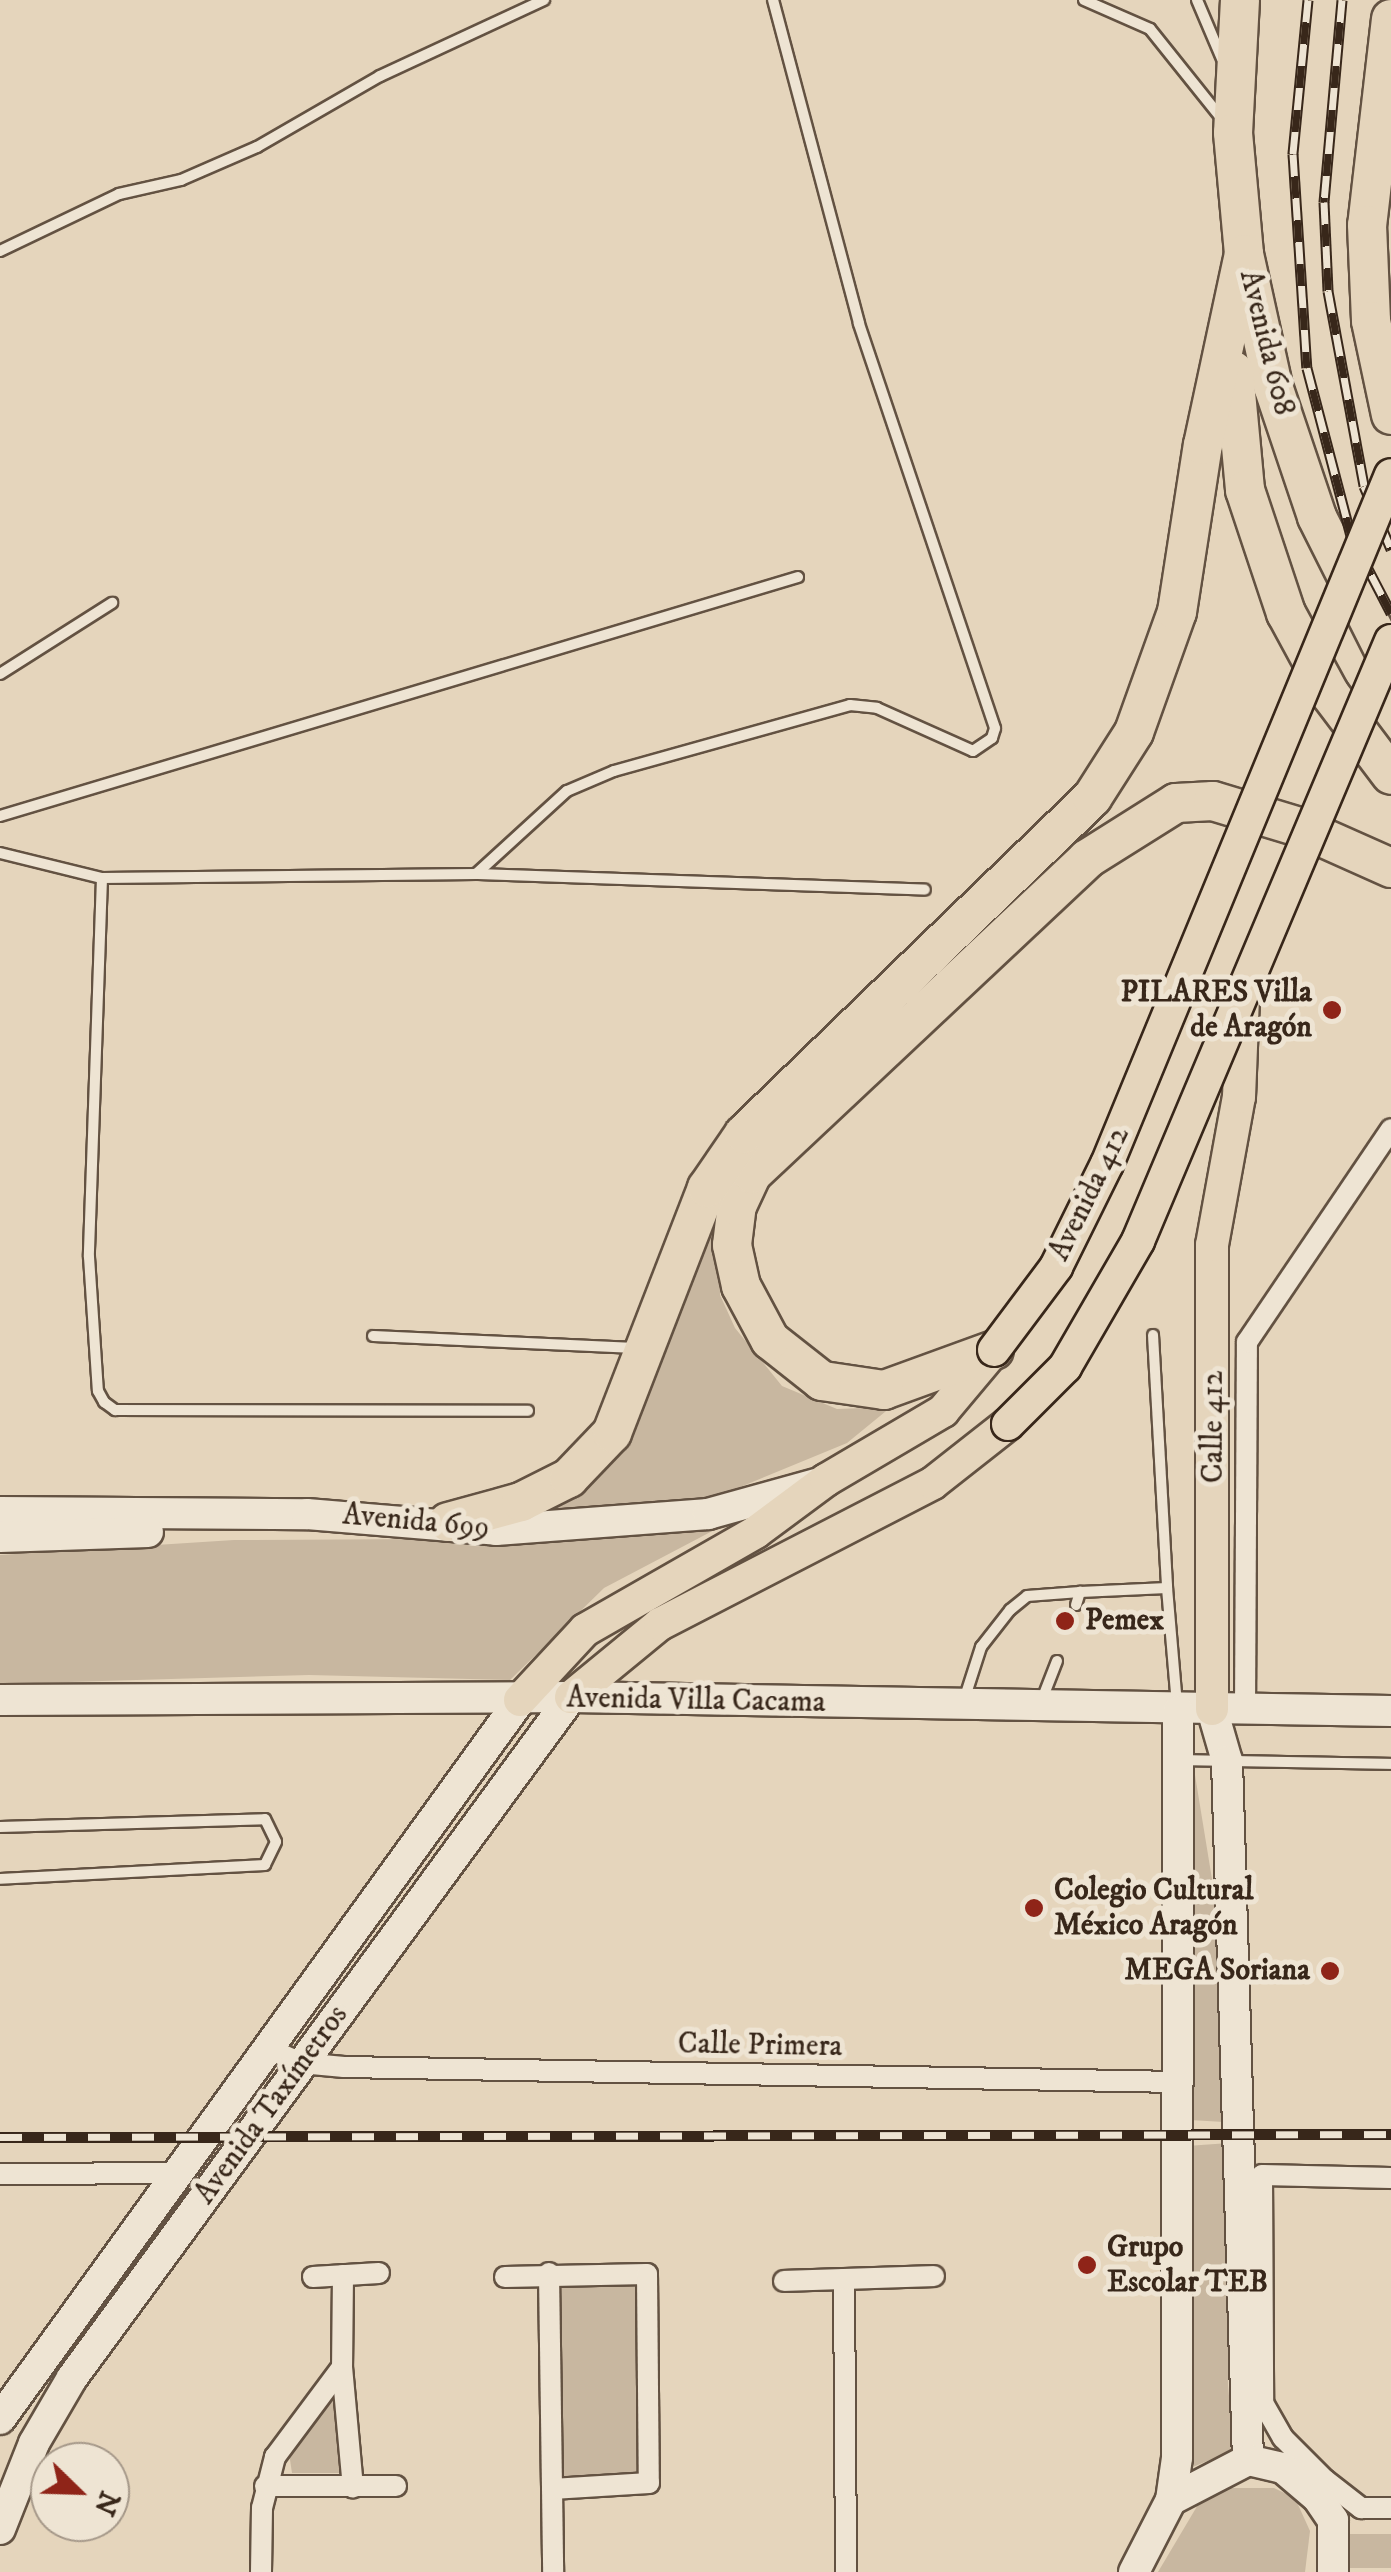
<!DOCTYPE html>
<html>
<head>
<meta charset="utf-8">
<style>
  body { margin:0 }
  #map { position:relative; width:1391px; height:2572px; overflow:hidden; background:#e5d5bc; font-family:"IM FELL DW Pica",serif }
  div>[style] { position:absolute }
  .green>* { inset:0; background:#c8b7a0 }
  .roads { filter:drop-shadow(2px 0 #635242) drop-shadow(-2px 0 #635242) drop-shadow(0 2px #635242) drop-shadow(0 -2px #635242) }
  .lane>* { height:10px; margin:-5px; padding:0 5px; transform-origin:5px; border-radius:5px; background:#eee4d3 }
  .street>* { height:20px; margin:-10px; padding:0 10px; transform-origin:10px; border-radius:10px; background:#eee4d3 }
  .secondary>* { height:30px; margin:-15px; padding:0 15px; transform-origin:15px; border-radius:15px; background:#eee4d3 }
  .primary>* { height:32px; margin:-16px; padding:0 16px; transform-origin:16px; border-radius:16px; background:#e5d5bc }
  .highway>* { height:38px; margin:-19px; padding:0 19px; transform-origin:19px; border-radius:19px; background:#e5d5bc }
  .rail>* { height:11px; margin-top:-5.5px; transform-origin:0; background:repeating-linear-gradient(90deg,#eee4d3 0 22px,#38271a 0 44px); box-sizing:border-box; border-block:2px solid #38271a }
  .bridges { filter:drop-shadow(2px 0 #38271a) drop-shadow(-2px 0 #38271a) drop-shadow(0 2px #38271a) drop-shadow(0 -2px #38271a) }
  .primary-bridge>* { height:32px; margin:-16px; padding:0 16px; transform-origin:16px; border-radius:16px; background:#e5d5bc }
  .dots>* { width:28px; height:28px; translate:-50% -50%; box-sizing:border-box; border:5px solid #eee4d3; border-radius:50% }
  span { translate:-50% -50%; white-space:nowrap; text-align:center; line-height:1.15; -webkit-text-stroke:10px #eee4d3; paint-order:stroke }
  .street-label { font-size:30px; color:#38271a }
  .poi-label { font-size:30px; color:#38271a; font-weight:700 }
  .right { translate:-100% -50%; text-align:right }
  .left { translate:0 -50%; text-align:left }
  .north { position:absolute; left:30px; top:2442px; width:100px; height:100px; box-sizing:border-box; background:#eee4d3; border:2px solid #a59889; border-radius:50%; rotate:113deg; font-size:28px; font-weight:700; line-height:40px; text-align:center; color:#38271a }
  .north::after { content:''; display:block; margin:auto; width:35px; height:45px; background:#8f2418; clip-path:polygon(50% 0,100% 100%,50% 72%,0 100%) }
</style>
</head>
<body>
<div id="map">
  <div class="green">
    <div style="clip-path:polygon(739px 1169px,723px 1229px,720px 1295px,735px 1328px,782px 1386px,837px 1409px,891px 1407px,847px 1443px,704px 1502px,534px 1515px,564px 1499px)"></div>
    <div style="clip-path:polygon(739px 1517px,604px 1588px,510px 1680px,309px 1675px,0 1684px,0 1555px,234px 1540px,619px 1538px)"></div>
    <div style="clip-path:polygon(1195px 1775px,1219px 1922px,1224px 2122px,1190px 2120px)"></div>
    <div style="clip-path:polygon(1229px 2143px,1228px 2385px,1234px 2450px,1183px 2471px,1187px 2146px)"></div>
    <div style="clip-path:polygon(641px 2275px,643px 2479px,555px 2480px,554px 2276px)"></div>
    <div style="clip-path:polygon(341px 2393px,343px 2473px,292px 2473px,289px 2453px,329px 2397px)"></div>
    <div style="clip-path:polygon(1227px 2488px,1274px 2488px,1295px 2498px,1310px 2531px,1305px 2572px,1158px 2572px,1199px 2503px)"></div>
    <div style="clip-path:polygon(1347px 2534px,1391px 2534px,1391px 2568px,1343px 2568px)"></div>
  </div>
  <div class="roads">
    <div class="lane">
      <div style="left:1084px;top:0;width:72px;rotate:23.7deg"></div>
      <div style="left:1150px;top:29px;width:117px;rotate:51.3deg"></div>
      <div style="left:1197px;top:0;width:64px;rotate:67deg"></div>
      <div style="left:0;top:251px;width:132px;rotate:-25.6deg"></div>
      <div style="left:119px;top:194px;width:64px;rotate:-12.7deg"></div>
      <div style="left:181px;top:180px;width:83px;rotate:-23.5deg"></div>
      <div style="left:257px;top:147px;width:142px;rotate:-30deg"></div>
      <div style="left:380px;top:76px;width:181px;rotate:-24.9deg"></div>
      <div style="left:0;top:674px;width:133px;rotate:-32.4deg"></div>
      <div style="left:0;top:816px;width:833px;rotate:-16.67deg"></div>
      <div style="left:0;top:853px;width:105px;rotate:13.8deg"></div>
      <div style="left:102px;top:878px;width:374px;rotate:-0.6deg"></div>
      <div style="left:476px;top:874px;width:449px;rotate:2deg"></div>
      <div style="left:476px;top:874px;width:123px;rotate:-42.4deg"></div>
      <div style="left:567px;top:791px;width:51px;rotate:-23.1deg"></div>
      <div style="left:614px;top:771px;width:245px;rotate:-15.6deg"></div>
      <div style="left:850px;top:705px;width:27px;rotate:6deg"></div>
      <div style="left:877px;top:708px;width:105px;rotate:24.1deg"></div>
      <div style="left:973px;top:751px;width:23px;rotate:-34deg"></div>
      <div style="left:992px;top:738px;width:10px;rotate:-73deg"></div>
      <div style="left:995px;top:728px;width:427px;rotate:-108.6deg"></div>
      <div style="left:859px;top:323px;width:334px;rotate:-104.9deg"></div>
      <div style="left:102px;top:878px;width:379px;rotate:92deg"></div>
      <div style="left:89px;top:1257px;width:134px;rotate:86.2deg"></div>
      <div style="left:98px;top:1391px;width:13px;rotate:61deg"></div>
      <div style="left:104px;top:1402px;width:14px;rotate:36deg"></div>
      <div style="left:115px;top:1410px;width:413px;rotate:0.1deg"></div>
      <div style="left:1153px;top:1335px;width:253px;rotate:86.8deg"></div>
      <div style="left:373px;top:1336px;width:263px;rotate:2.6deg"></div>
      <div style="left:1076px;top:1605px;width:14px;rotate:-73deg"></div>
      <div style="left:1080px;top:1592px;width:87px;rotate:-2.6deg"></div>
      <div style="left:1167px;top:1588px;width:117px;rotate:85.1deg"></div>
      <div style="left:964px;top:1700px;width:56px;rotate:-72.2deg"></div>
      <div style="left:981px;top:1647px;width:47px;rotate:-51.9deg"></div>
      <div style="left:1010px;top:1610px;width:22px;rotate:-39deg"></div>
      <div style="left:1027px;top:1596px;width:53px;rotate:-4.3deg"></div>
      <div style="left:1041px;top:1702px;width:44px;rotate:-68.7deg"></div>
      <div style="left:1183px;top:1760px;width:208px;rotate:1.1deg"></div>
      <div style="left:0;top:1827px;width:265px;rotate:-1.7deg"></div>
      <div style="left:265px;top:1819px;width:25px;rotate:64deg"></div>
      <div style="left:276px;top:1842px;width:25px;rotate:116deg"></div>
      <div style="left:265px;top:1865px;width:265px;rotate:177deg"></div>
    </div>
    <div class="street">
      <div style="left:1245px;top:1710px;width:368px;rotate:-89.7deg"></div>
      <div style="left:1247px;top:1342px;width:257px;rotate:-55.9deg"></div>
      <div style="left:265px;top:2047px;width:39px;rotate:24deg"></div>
      <div style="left:301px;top:2063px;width:43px;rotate:5.3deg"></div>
      <div style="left:344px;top:2067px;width:832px;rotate:1.03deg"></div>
      <div style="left:0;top:2174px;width:175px;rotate:-0.3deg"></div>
      <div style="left:1391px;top:2178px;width:129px;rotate:-178.7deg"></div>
      <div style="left:1262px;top:2175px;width:228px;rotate:89.7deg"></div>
      <div style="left:1263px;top:2403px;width:40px;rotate:60.3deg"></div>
      <div style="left:1283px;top:2438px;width:59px;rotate:45deg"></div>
      <div style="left:1325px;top:2480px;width:46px;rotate:37.9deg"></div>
      <div style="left:1361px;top:2508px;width:30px"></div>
      <div style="left:549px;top:2273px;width:299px;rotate:89.2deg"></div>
      <div style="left:343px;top:2275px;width:92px;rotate:90.6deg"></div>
      <div style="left:342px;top:2367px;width:121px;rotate:84.8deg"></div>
      <div style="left:313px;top:2277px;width:66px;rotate:-3.5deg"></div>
      <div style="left:505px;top:2277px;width:142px;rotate:-1.2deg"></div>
      <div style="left:647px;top:2274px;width:209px;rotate:89.5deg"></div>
      <div style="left:649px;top:2483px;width:97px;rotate:176.5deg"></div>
      <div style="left:844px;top:2279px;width:293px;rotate:89.6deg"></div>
      <div style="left:784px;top:2281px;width:150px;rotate:-1.9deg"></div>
      <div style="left:265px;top:2486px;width:131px"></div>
      <div style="left:261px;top:2572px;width:64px;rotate:-89.1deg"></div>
      <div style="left:262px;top:2508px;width:53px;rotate:-75.7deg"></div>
      <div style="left:275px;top:2457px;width:112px;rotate:-53.3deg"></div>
    </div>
    <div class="secondary">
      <div style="left:0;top:1512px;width:307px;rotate:0.4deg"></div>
      <div style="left:307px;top:1514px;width:190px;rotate:4.8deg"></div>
      <div style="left:496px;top:1530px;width:213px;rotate:-4.3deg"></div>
      <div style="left:708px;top:1514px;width:112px;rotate:-15.5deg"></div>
      <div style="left:0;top:1537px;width:148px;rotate:-1.9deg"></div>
      <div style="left:0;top:1700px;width:571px;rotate:-0.3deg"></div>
      <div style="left:571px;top:1697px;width:820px;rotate:0.98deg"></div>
      <div style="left:1212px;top:1709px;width:54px;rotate:73.9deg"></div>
      <div style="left:1227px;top:1761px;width:699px;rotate:88.28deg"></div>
      <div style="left:0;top:2419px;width:887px;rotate:-54.12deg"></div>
      <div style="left:1171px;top:2500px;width:87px;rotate:-27.5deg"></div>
      <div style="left:1248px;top:2460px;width:36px;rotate:13deg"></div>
      <div style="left:1283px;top:2468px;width:46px;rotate:40.6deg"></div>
      <div style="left:1318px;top:2498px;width:27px;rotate:56deg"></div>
      <div style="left:1333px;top:2520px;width:52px;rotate:90deg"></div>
      <div style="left:0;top:2529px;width:92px;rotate:-68.4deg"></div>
      <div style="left:34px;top:2443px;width:75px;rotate:-59.7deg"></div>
      <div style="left:72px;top:2378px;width:844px;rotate:-53.77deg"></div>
      <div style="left:1134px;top:2572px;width:81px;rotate:-62.8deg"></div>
      <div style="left:1171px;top:2500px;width:42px;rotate:-81.9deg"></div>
      <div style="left:1177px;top:2458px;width:747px;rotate:-89.92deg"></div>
    </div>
    <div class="primary">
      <div style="left:571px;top:1697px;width:115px;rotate:-39.4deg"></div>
      <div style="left:660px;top:1624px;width:307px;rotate:-27.3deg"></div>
      <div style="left:933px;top:1483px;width:95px;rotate:-38.2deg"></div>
      <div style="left:520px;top:1700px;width:96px;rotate:-47.1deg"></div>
      <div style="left:585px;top:1630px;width:197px;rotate:-29.8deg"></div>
      <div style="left:756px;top:1532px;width:87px;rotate:-36.6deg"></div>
      <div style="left:826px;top:1480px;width:136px;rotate:-30.5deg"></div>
      <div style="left:943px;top:1411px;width:80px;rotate:-50.1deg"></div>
      <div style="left:1212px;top:1709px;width:464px;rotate:-90deg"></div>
      <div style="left:1212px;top:1245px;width:150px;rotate:-79.7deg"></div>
      <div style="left:1239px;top:1097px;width:100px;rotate:-87.7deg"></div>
    </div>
    <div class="highway">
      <div style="left:1240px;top:0;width:133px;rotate:93deg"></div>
      <div style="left:1233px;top:133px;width:121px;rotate:84.8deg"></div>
      <div style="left:1244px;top:254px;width:135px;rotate:77.6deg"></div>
      <div style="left:1273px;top:386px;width:138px;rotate:71.4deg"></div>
      <div style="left:1317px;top:517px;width:165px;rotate:63.3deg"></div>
      <div style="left:1391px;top:19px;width:207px;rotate:96.6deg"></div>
      <div style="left:1367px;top:225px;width:96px;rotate:87.6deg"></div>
      <div style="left:1371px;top:321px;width:96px;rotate:78deg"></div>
      <div style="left:1234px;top:371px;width:120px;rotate:84.7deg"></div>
      <div style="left:1245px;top:490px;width:130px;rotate:71.6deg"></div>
      <div style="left:1286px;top:613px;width:92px;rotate:61.5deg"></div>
      <div style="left:1330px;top:694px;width:101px;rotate:53deg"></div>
      <div style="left:994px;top:1350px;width:117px;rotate:160deg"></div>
      <div style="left:884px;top:1390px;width:63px;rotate:-171.7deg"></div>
      <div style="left:822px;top:1381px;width:66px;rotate:-141.7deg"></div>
      <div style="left:770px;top:1340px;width:61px;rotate:-118.2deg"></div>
      <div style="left:741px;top:1286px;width:42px;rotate:-102.4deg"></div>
      <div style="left:732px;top:1245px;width:39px;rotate:-83deg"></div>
      <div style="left:737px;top:1206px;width:35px;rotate:-65deg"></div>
      <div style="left:752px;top:1174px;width:460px;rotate:-43.2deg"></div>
      <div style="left:1087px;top:859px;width:105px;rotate:-32.2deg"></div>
      <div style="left:1176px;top:803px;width:37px;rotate:-3deg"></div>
      <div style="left:1213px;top:801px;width:90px;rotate:16.8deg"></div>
      <div style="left:1299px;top:827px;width:101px;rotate:24deg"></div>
      <div style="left:448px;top:1522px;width:76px;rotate:-15.3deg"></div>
      <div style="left:521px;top:1502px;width:54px;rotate:-26.6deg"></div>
      <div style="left:569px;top:1478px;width:62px;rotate:-46.3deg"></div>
      <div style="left:612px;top:1433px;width:263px;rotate:-68.8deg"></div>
      <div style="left:707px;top:1188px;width:65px;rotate:-55.6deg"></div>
      <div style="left:744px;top:1134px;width:484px;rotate:-44deg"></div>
      <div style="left:1092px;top:798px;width:78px;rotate:-57.5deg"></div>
      <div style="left:1134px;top:732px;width:127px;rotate:-70.3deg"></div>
      <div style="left:1177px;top:612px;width:169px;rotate:-81.2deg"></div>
      <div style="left:1203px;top:445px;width:195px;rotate:-77.9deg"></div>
    </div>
  </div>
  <div class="rail">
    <div style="left:1308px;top:0;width:155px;rotate:95.6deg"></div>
    <div style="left:1293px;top:154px;width:214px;rotate:86.3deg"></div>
    <div style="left:1307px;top:368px;width:174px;rotate:75.3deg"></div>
    <div style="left:1351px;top:536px;width:87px;rotate:62.5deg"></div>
    <div style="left:1342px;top:0;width:203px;rotate:95.1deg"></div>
    <div style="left:1324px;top:202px;width:89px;rotate:87.4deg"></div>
    <div style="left:1328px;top:291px;width:198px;rotate:79.5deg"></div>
    <div style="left:1364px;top:486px;width:69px;rotate:66.8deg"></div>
    <div style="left:0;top:2137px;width:1391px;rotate:-0.12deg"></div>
  </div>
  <div class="bridges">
    <div class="primary-bridge">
      <div style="left:994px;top:1350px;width:104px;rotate:-53.2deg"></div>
      <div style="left:1056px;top:1267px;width:115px;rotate:-63.7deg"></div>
      <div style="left:1107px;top:1164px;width:745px;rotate:-67.6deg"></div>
      <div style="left:1008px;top:1424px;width:81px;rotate:-45deg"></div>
      <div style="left:1065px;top:1367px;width:146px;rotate:-59.9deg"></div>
      <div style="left:1138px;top:1241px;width:651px;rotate:-67.14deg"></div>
    </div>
  </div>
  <div class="dots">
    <div style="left:1332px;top:1010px;background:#8f2418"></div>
    <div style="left:1065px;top:1621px;background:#8f2418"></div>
    <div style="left:1034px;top:1908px;background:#8f2418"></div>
    <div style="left:1330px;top:1971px;background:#8f2418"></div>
    <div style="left:1087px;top:2265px;background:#8f2418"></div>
  </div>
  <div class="street-label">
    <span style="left:1266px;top:343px;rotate:76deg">Avenida 608</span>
    <span style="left:1090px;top:1194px;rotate:-64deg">Avenida 412</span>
    <span style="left:1214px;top:1427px;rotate:-90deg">Calle 412</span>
    <span style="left:416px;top:1522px;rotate:5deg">Avenida 699</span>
    <span style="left:696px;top:1701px;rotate:1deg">Avenida Villa Cacama</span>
    <span style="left:760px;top:2046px;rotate:1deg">Calle Primera</span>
    <span style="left:272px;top:2105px;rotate:-54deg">Avenida Taxímetros</span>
  </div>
  <div class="poi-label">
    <span class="right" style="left:1312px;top:1010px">PILARES Villa<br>de Aragón</span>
    <span class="left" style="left:1085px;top:1621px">Pemex</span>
    <span class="left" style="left:1054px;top:1908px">Colegio Cultural<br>México Aragón</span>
    <span class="right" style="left:1310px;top:1971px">MEGA Soriana</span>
    <span class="left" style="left:1107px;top:2265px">Grupo<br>Escolar TEB</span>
  </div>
  <div class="north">N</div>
</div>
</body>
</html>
